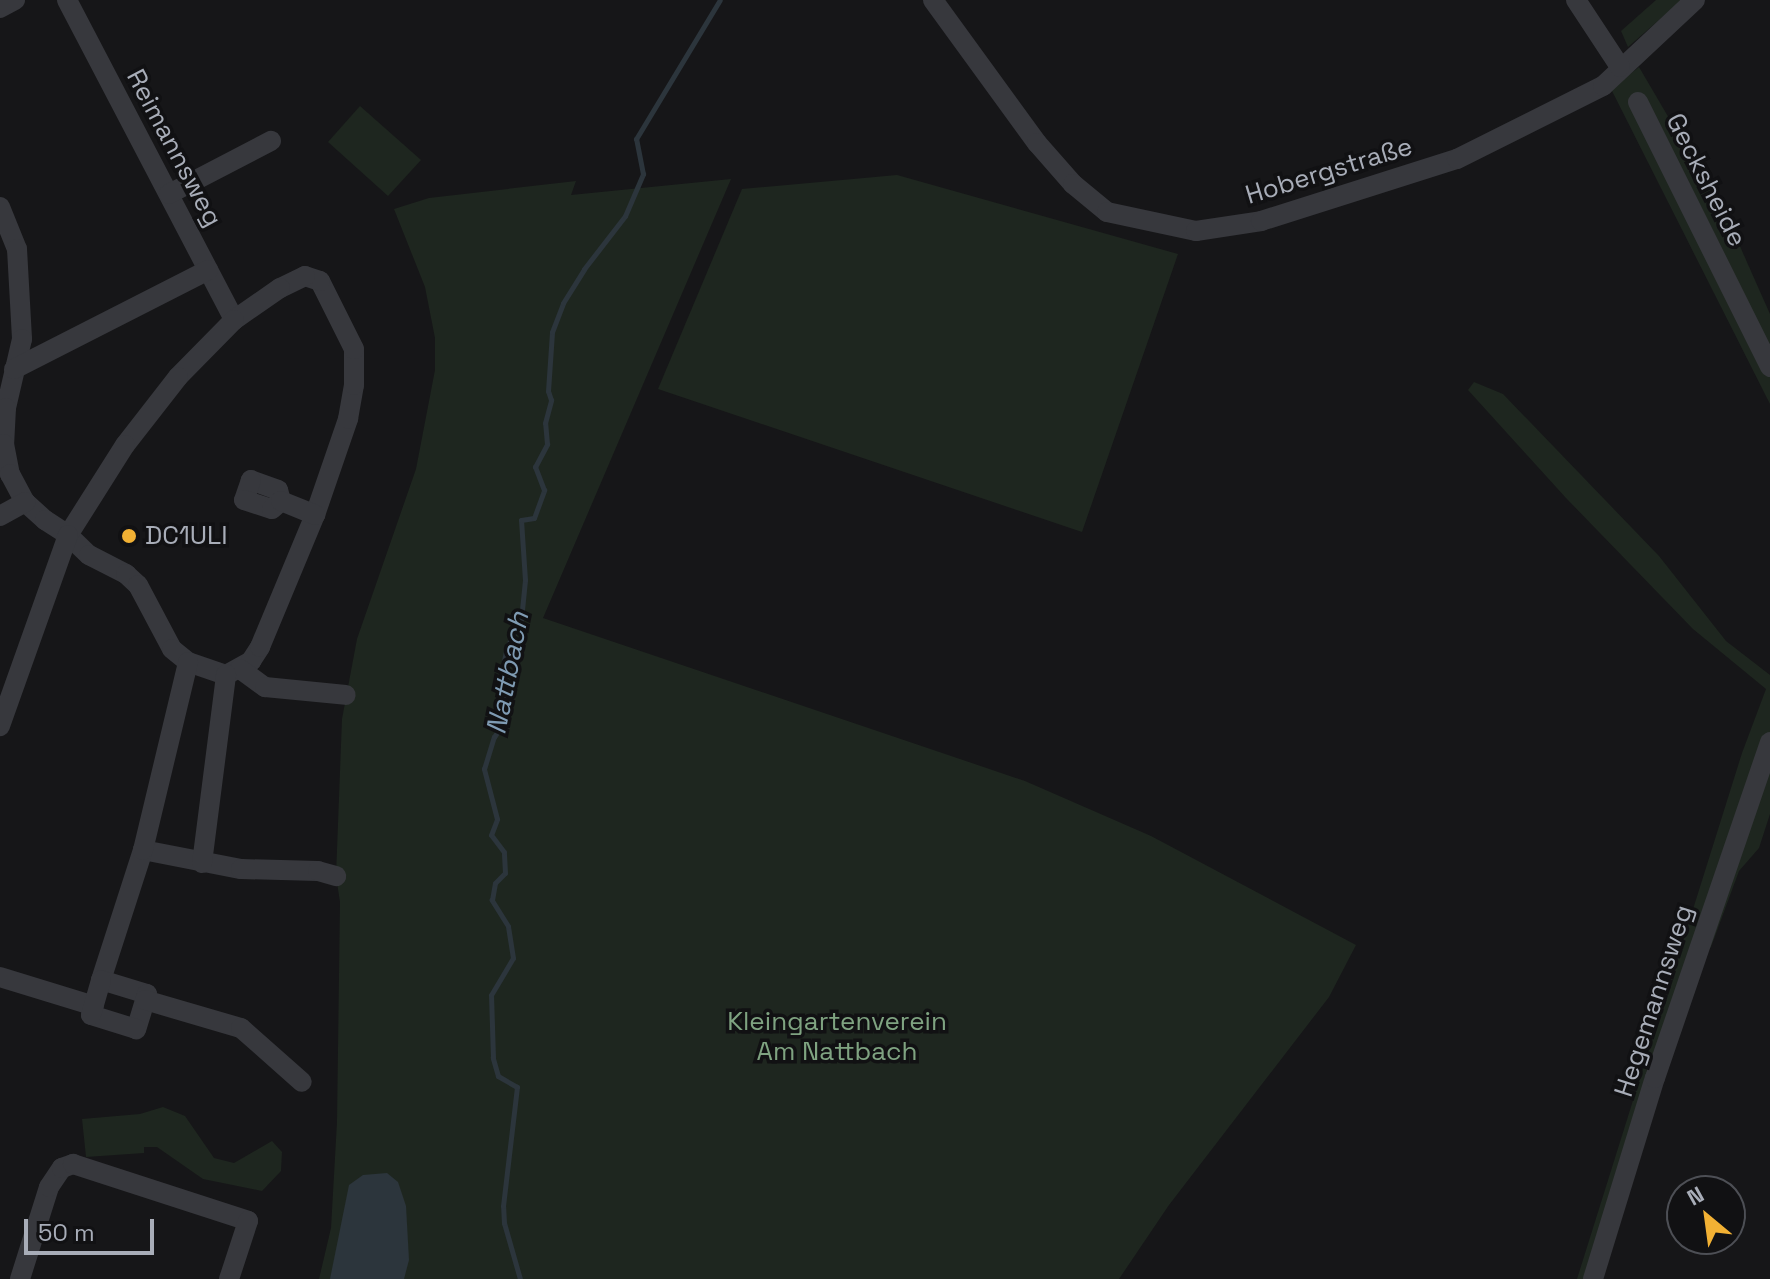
<!DOCTYPE html>
<html>
<head>
<meta charset="utf-8">
<style>
  body { margin:0 }
  #map { position:relative; width:1770px; height:1279px; overflow:hidden; background:#161618; font-family:"Space Grotesk",sans-serif }
  div>[style] { position:absolute }
  .green>* { inset:0; background:#1e261f }
  .water>* { inset:0; background:#2c353c }
  .stream>* { height:5px; margin:-2.5px; padding:0 2.5px; transform-origin:2.5px; border-radius:2.5px; background:#2c353c }
  .minor>* { height:20px; margin:-10px; padding:0 10px; transform-origin:10px; border-radius:10px; background:#37383d }
  .dots>* { width:22px; height:22px; translate:-50% -50%; box-sizing:border-box; border:4px solid #111113; border-radius:50% }
  span { translate:-50% -50%; white-space:nowrap; text-align:center; line-height:1.15; -webkit-text-stroke:7px #111113; paint-order:stroke }
  .street-label { font-size:26px; color:#a8adb8 }
  .poi-label { font-size:26px; color:#a8adb8 }
  .left { translate:0 -50%; text-align:left }
  .park-label { font-size:26px; color:#7fa381 }
  .water-label { font-size:28px; color:#7f9bb3; font-style:italic }
  .north { position:absolute; left:1666px; top:1175px; width:80px; height:80px; box-sizing:border-box; background:#111113; border:2px solid #4d4f55; border-radius:50%; rotate:331deg; font-size:22px; font-weight:700; line-height:32px; text-align:center; color:#a8adb8 }
  .north::after { content:''; display:block; margin:auto; width:28px; height:36px; background:#f2b134; clip-path:polygon(50% 0,100% 100%,50% 72%,0 100%) }
  .scale { position:absolute; left:24px; top:1219px; width:130px; height:36px; box-sizing:border-box; border:4px solid #a8adb8; border-top:0; padding-left:10px; font-size:24px; line-height:28px; white-space:nowrap; color:#a8adb8; -webkit-text-stroke:6px #111113; paint-order:stroke }
</style>
</head>
<body>
<div id="map">
  <div class="green">
    <div style="clip-path:polygon(1656px 0,1682px 0,1628px 47px,1621px 31px)"></div>
    <div style="clip-path:polygon(1639px 67px,1727px 217px,1770px 314px,1770px 404px,1611px 89px)"></div>
    <div style="clip-path:polygon(360px 106px,421px 160px,388px 196px,328px 142px)"></div>
    <div style="clip-path:polygon(897px 175px,1178px 254px,1082px 532px,658px 389px,742px 189px)"></div>
    <div style="clip-path:polygon(731px 179px,543px 618px,1025px 781px,1151px 836px,1356px 945px,1329px 997px,1169px 1205px,1119px 1279px,319px 1279px,331px 1228px,337px 1122px,340px 902px,336px 876px,342px 719px,357px 639px,416px 469px,435px 370px,435px 338px,425px 287px,394px 209px,429px 198px,576px 181px,571px 195px)"></div>
    <div style="clip-path:polygon(1474px 382px,1503px 394px,1659px 556px,1726px 641px,1770px 675px,1770px 814px,1759px 848px,1739px 871px,1711px 947px,1689px 964px,1588px 1279px,1577px 1279px,1742px 753px,1766px 689px,1693px 629px,1566px 498px,1468px 390px)"></div>
    <div style="clip-path:polygon(163px 1107px,185px 1116px,214px 1158px,234px 1163px,272px 1141px,282px 1152px,281px 1171px,262px 1191px,203px 1179px,157px 1147px,144px 1147px,144px 1153px,86px 1157px,82px 1119px,140px 1114px)"></div>
  </div>
  <div class="water">
    <div style="clip-path:polygon(387px 1173px,398px 1182px,406px 1206px,409px 1260px,404px 1279px,330px 1279px,349px 1185px,363px 1175px)"></div>
  </div>
  <div class="stream">
    <div style="left:520px;top:1279px;width:58px;rotate:-105.9deg"></div>
    <div style="left:504px;top:1223px;width:17px;rotate:-93deg"></div>
    <div style="left:503px;top:1206px;width:120px;rotate:-83.3deg"></div>
    <div style="left:517px;top:1087px;width:22px;rotate:-150deg"></div>
    <div style="left:498px;top:1076px;width:19px;rotate:-106deg"></div>
    <div style="left:493px;top:1058px;width:63px;rotate:-91.8deg"></div>
    <div style="left:491px;top:995px;width:43px;rotate:-59.3deg"></div>
    <div style="left:513px;top:958px;width:32px;rotate:-99deg"></div>
    <div style="left:508px;top:926px;width:31px;rotate:-122deg"></div>
    <div style="left:492px;top:900px;width:17px;rotate:-80deg"></div>
    <div style="left:495px;top:883px;width:14px;rotate:-45deg"></div>
    <div style="left:505px;top:873px;width:21px;rotate:-93deg"></div>
    <div style="left:504px;top:852px;width:21px;rotate:-127deg"></div>
    <div style="left:491px;top:835px;width:17px;rotate:-69deg"></div>
    <div style="left:497px;top:819px;width:52px;rotate:-104.6deg"></div>
    <div style="left:484px;top:769px;width:34px;rotate:-73deg"></div>
    <div style="left:494px;top:737px;width:18px;rotate:-56deg"></div>
    <div style="left:504px;top:722px;width:52px;rotate:-92.2deg"></div>
    <div style="left:502px;top:670px;width:24px;rotate:-78deg"></div>
    <div style="left:507px;top:647px;width:30px;rotate:-63deg"></div>
    <div style="left:521px;top:620px;width:40px;rotate:-84.3deg"></div>
    <div style="left:525px;top:580px;width:60px;rotate:-93.8deg"></div>
    <div style="left:521px;top:520px;width:13px;rotate:-9deg"></div>
    <div style="left:534px;top:518px;width:30px;rotate:-70deg"></div>
    <div style="left:544px;top:490px;width:25px;rotate:-111deg"></div>
    <div style="left:535px;top:467px;width:26px;rotate:-62deg"></div>
    <div style="left:547px;top:444px;width:21px;rotate:-95deg"></div>
    <div style="left:545px;top:423px;width:24px;rotate:-75deg"></div>
    <div style="left:551px;top:400px;width:9px;rotate:-108deg"></div>
    <div style="left:548px;top:391px;width:59px;rotate:-86.1deg"></div>
    <div style="left:552px;top:332px;width:31px;rotate:-69deg"></div>
    <div style="left:563px;top:303px;width:40px;rotate:-58deg"></div>
    <div style="left:584px;top:269px;width:67px;rotate:-52.3deg"></div>
    <div style="left:625px;top:216px;width:46px;rotate:-66.8deg"></div>
    <div style="left:643px;top:174px;width:36px;rotate:-101deg"></div>
    <div style="left:636px;top:139px;width:162px;rotate:-58.9deg"></div>
  </div>
  <div class="minor">
    <div style="left:67px;top:0;width:361px;rotate:62.4deg"></div>
    <div style="left:933px;top:0;width:177px;rotate:54deg"></div>
    <div style="left:1037px;top:143px;width:55px;rotate:48.7deg"></div>
    <div style="left:1073px;top:184px;width:44px;rotate:39.5deg"></div>
    <div style="left:1107px;top:212px;width:91px;rotate:12.1deg"></div>
    <div style="left:1196px;top:231px;width:66px;rotate:-8.7deg"></div>
    <div style="left:1261px;top:221px;width:206px;rotate:-17.6deg"></div>
    <div style="left:1457px;top:159px;width:163px;rotate:-26.6deg"></div>
    <div style="left:1603px;top:86px;width:126px;rotate:-43.1deg"></div>
    <div style="left:1576px;top:0;width:80px;rotate:56.7deg"></div>
    <div style="left:0;top:8px;width:17px;rotate:-28deg"></div>
    <div style="left:1638px;top:102px;width:296px;rotate:63.5deg"></div>
    <div style="left:169px;top:194px;width:115px;rotate:-27.5deg"></div>
    <div style="left:0;top:207px;width:45px;rotate:68deg"></div>
    <div style="left:17px;top:249px;width:90px;rotate:86.8deg"></div>
    <div style="left:22px;top:339px;width:71px;rotate:103.1deg"></div>
    <div style="left:6px;top:408px;width:36px;rotate:93deg"></div>
    <div style="left:4px;top:444px;width:31px;rotate:79deg"></div>
    <div style="left:10px;top:474px;width:32px;rotate:62deg"></div>
    <div style="left:25px;top:502px;width:27px;rotate:42deg"></div>
    <div style="left:45px;top:520px;width:27px;rotate:33deg"></div>
    <div style="left:68px;top:535px;width:29px;rotate:44deg"></div>
    <div style="left:89px;top:555px;width:42px;rotate:27.2deg"></div>
    <div style="left:126px;top:574px;width:16px;rotate:43deg"></div>
    <div style="left:138px;top:585px;width:72px;rotate:62deg"></div>
    <div style="left:172px;top:649px;width:21px;rotate:39deg"></div>
    <div style="left:188px;top:662px;width:40px;rotate:18.9deg"></div>
    <div style="left:226px;top:675px;width:29px;rotate:-29deg"></div>
    <div style="left:251px;top:661px;width:17px;rotate:-57deg"></div>
    <div style="left:260px;top:647px;width:143px;rotate:-67.4deg"></div>
    <div style="left:315px;top:515px;width:102px;rotate:-71deg"></div>
    <div style="left:348px;top:419px;width:35px;rotate:-80deg"></div>
    <div style="left:354px;top:385px;width:36px;rotate:-90deg"></div>
    <div style="left:354px;top:349px;width:76px;rotate:-116.6deg"></div>
    <div style="left:320px;top:281px;width:16px;rotate:-162deg"></div>
    <div style="left:305px;top:276px;width:28px;rotate:154deg"></div>
    <div style="left:280px;top:288px;width:56px;rotate:145.2deg"></div>
    <div style="left:234px;top:320px;width:80px;rotate:134.5deg"></div>
    <div style="left:178px;top:377px;width:86px;rotate:127.9deg"></div>
    <div style="left:125px;top:445px;width:107px;rotate:122.3deg"></div>
    <div style="left:68px;top:535px;width:203px;rotate:109.6deg"></div>
    <div style="left:14px;top:369px;width:218px;rotate:-27deg"></div>
    <div style="left:281px;top:501px;width:11px;rotate:-105deg"></div>
    <div style="left:278px;top:490px;width:29px;rotate:-160deg"></div>
    <div style="left:251px;top:480px;width:21px;rotate:109deg"></div>
    <div style="left:244px;top:500px;width:29px;rotate:18deg"></div>
    <div style="left:272px;top:509px;width:12px;rotate:-42deg"></div>
    <div style="left:281px;top:501px;width:37px;rotate:22deg"></div>
    <div style="left:0;top:516px;width:29px;rotate:-29deg"></div>
    <div style="left:240px;top:669px;width:31px;rotate:36deg"></div>
    <div style="left:265px;top:687px;width:81px;rotate:5.6deg"></div>
    <div style="left:143px;top:850px;width:100px;rotate:11deg"></div>
    <div style="left:241px;top:869px;width:77px;rotate:1.5deg"></div>
    <div style="left:318px;top:871px;width:19px;rotate:16deg"></div>
    <div style="left:202px;top:863px;width:190px;rotate:-82.7deg"></div>
    <div style="left:0;top:977px;width:98px;rotate:17.1deg"></div>
    <div style="left:101px;top:980px;width:137px;rotate:-72.1deg"></div>
    <div style="left:143px;top:850px;width:193px;rotate:-76.5deg"></div>
    <div style="left:101px;top:980px;width:48px;rotate:16.9deg"></div>
    <div style="left:147px;top:994px;width:37px;rotate:107deg"></div>
    <div style="left:136px;top:1029px;width:47px;rotate:-162.7deg"></div>
    <div style="left:91px;top:1015px;width:36px;rotate:-74deg"></div>
    <div style="left:145px;top:1000px;width:100px;rotate:16.3deg"></div>
    <div style="left:241px;top:1028px;width:81px;rotate:41.5deg"></div>
    <div style="left:20px;top:1279px;width:96px;rotate:-72.5deg"></div>
    <div style="left:49px;top:1187px;width:23px;rotate:-56deg"></div>
    <div style="left:62px;top:1168px;width:12px;rotate:-20deg"></div>
    <div style="left:73px;top:1164px;width:184px;rotate:18deg"></div>
    <div style="left:248px;top:1221px;width:61px;rotate:108.1deg"></div>
    <div style="left:1593px;top:1279px;width:210px;rotate:-72.9deg"></div>
    <div style="left:1655px;top:1078px;width:355px;rotate:-71.1deg"></div>
  </div>
  <div class="dots">
    <div style="left:129px;top:536px;background:#f2b134"></div>
  </div>
  <div class="street-label">
    <span style="left:174px;top:148px;rotate:62deg">Reimannsweg</span>
    <span style="left:1329px;top:171px;rotate:-17deg">Hobergstraße</span>
    <span style="left:1706px;top:180px;rotate:63deg">Gecksheide</span>
    <span style="left:1654px;top:1001px;rotate:-72deg">Hegemannsweg</span>
  </div>
  <div class="poi-label">
    <span class="left" style="left:145px;top:536px">DC1ULI</span>
  </div>
  <div class="park-label">
    <span style="left:837px;top:1037px">Kleingartenverein<br>Am Nattbach</span>
  </div>
  <div class="water-label">
    <span style="left:507px;top:673px;rotate:-79deg">Nattbach</span>
  </div>
  <div class="north">N</div>
  <div class="scale">50 m</div>
</div>
</body>
</html>
